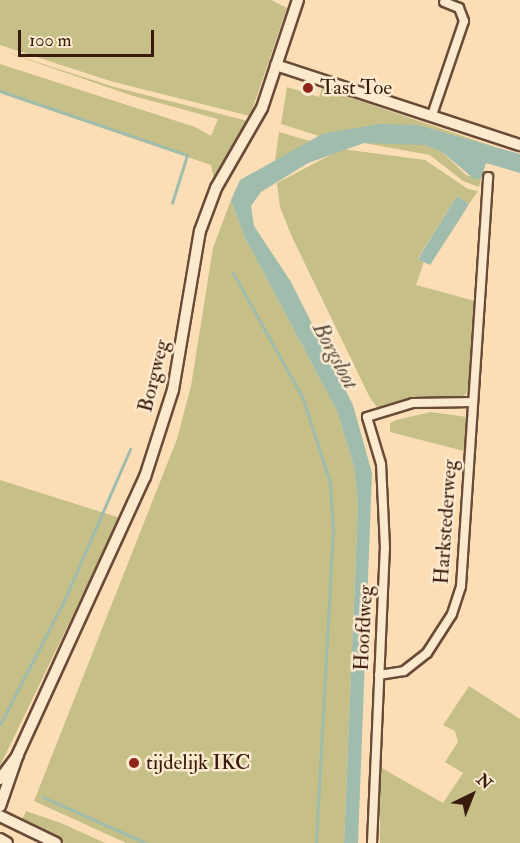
<!DOCTYPE html>
<html>
<head>
<meta charset="utf-8">
<style>
  body { margin:0 }
  #map { position:relative; width:520px; height:843px; overflow:hidden; background:#fbdeb5; font-family:"IM FELL Double Pica",serif }
  div>[style] { position:absolute }
  .green>* { inset:0; background:#c6bf88 }
  .water>* { inset:0; background:#9fbcad }
  .stream>* { height:3px; margin:-1.5px; padding:0 1.5px; transform-origin:1.5px; border-radius:1.5px; background:#9fbcad }
  .roads { filter:drop-shadow(2px 0 #6a4b37) drop-shadow(-2px 0 #6a4b37) drop-shadow(0 2px #6a4b37) drop-shadow(0 -2px #6a4b37) }
  .street>* { height:8px; margin:-4px; padding:0 4px; transform-origin:4px; border-radius:4px; background:#fceacf }
  .secondary>* { height:10px; margin:-5px; padding:0 5px; transform-origin:5px; border-radius:5px; background:#fceacf }
  .dots>* { width:16px; height:16px; translate:-50% -50%; box-sizing:border-box; border:3px solid #fceacf; border-radius:50% }
  span { translate:-50% -50%; white-space:nowrap; text-align:center; line-height:1.15; -webkit-text-stroke:5px #fceacf; paint-order:stroke }
  .poi-label { font-size:21px; color:#391a0d }
  .left { translate:0 -50%; text-align:left }
  .street-label { font-size:21px; color:#391a0d }
  .water-label { font-size:22px; color:#584b3d; font-style:italic }
  .north { position:absolute; left:442px; top:765px; width:60px; height:60px; -webkit-text-stroke:4px #fceacf; paint-order:stroke; rotate:43deg; font-size:16px; font-weight:700; line-height:24px; text-align:center; color:#391a0d }
  .north::after { content:''; display:block; margin:auto; width:21px; height:27px; background:#391a0d; clip-path:polygon(50% 0,100% 100%,50% 72%,0 100%) }
  .scale { position:absolute; left:18px; top:30px; width:136px; height:27px; box-sizing:border-box; border:3px solid #391a0d; border-top:0; padding-left:8px; font-size:18px; line-height:21px; white-space:nowrap; color:#391a0d; -webkit-text-stroke:4px #fceacf; paint-order:stroke }
</style>
</head>
<body>
<div id="map">
  <div class="green">
    <div style="clip-path:polygon(0 0,271px 0,287px 8px,250px 116px,110px 81px,0 45px)"></div>
    <div style="clip-path:polygon(0 50px,114px 87px,248px 121px,214px 179px,211px 165px,0 93px,0 64px,195px 127px,211px 136px,218px 119px,130px 95px)"></div>
    <div style="clip-path:polygon(287px 87px,319px 97px,322px 88px,498px 148px,418px 125px,319px 136px,281px 124px)"></div>
    <div style="clip-path:polygon(279px 132px,310px 141px,275px 161px)"></div>
    <div style="clip-path:polygon(384px 142px,423px 145px,441px 151px,466px 175px,481px 179px,479px 187px,463px 181px,430px 155px,364px 143px)"></div>
    <div style="clip-path:polygon(342px 149px,425px 160px,468px 189px,478px 191px,469px 204px,457px 196px,418px 258px,424px 262px,416px 285px,475px 301px,469px 389px,463px 397px,410px 400px,377px 407px,370px 398px,292px 237px,280px 207px,277px 183px)"></div>
    <div style="clip-path:polygon(231px 200px,244px 236px,337px 411px,354px 467px,358px 504px,344px 843px,126px 843px,34px 801px,177px 439px,191px 386px,213px 248px)"></div>
    <div style="clip-path:polygon(431px 412px,467px 417px,464px 451px,390px 432px,390px 423px,396px 420px)"></div>
    <div style="clip-path:polygon(0 480px,120px 518px,0 766px)"></div>
    <div style="clip-path:polygon(469px 686px,520px 719px,520px 843px,380px 843px,380px 767px,443px 803px,463px 773px,445px 762px,458px 742px,455px 731px,443px 725px)"></div>
    <div style="clip-path:polygon(26px 811px,61px 823px,105px 843px,65px 843px,21px 822px)"></div>
  </div>
  <div class="water">
    <div style="clip-path:polygon(378px 124px,418px 125px,520px 154px,520px 173px,486px 163px,481px 179px,474px 179px,441px 151px,423px 145px,364px 143px,308px 163px,261px 192px,251px 206px,254px 226px,291px 282px,353px 405px,372px 473px,358px 843px,344px 843px,358px 504px,354px 467px,337px 411px,244px 236px,231px 200px,240px 180px,322px 134px)"></div>
    <div style="clip-path:polygon(457px 196px,469px 204px,461px 217px,430px 265px,418px 259px)"></div>
  </div>
  <div class="stream">
    <div style="left:0;top:91px;width:198px;rotate:18.9deg"></div>
    <div style="left:187px;top:155px;width:50px;rotate:107.4deg"></div>
    <div style="left:233px;top:273px;width:144px;rotate:60.9deg"></div>
    <div style="left:303px;top:399px;width:87px;rotate:72deg"></div>
    <div style="left:330px;top:482px;width:46px;rotate:86.3deg"></div>
    <div style="left:333px;top:528px;width:315px;rotate:93.1deg"></div>
    <div style="left:0;top:724px;width:139px;rotate:-62.5deg"></div>
    <div style="left:64px;top:601px;width:166px;rotate:-66.5deg"></div>
    <div style="left:43px;top:797px;width:113px;rotate:24.1deg"></div>
  </div>
  <div class="roads">
    <div class="street">
      <div style="left:432px;top:115px;width:99px;rotate:-71.2deg"></div>
      <div style="left:464px;top:21px;width:14px;rotate:-111deg"></div>
      <div style="left:459px;top:8px;width:16px;rotate:-158deg"></div>
      <div style="left:379px;top:675px;width:25px;rotate:-9deg"></div>
      <div style="left:404px;top:671px;width:29px;rotate:-38deg"></div>
      <div style="left:427px;top:653px;width:46px;rotate:-57.3deg"></div>
      <div style="left:452px;top:614px;width:29px;rotate:-72deg"></div>
      <div style="left:461px;top:586px;width:410px;rotate:-86.2deg"></div>
      <div style="left:372px;top:843px;width:295px;rotate:-87.5deg"></div>
      <div style="left:385px;top:548px;width:84px;rotate:-92.7deg"></div>
      <div style="left:381px;top:464px;width:49px;rotate:-106.6deg"></div>
      <div style="left:367px;top:417px;width:48px;rotate:-16.9deg"></div>
      <div style="left:413px;top:403px;width:60px;rotate:-1deg"></div>
    </div>
    <div class="secondary">
      <div style="left:276px;top:65px;width:257px;rotate:18.2deg"></div>
      <div style="left:0;top:779px;width:30px;rotate:-53deg"></div>
      <div style="left:0;top:806px;width:55px;rotate:-70.9deg"></div>
      <div style="left:18px;top:754px;width:305px;rotate:-65.4deg"></div>
      <div style="left:145px;top:477px;width:91px;rotate:-72.2deg"></div>
      <div style="left:173px;top:390px;width:161px;rotate:-80.4deg"></div>
      <div style="left:200px;top:231px;width:46px;rotate:-69.6deg"></div>
      <div style="left:216px;top:188px;width:92px;rotate:-60.1deg"></div>
      <div style="left:262px;top:108px;width:114px;rotate:-71.6deg"></div>
      <div style="left:0;top:816px;width:62px;rotate:25.7deg"></div>
      <div style="left:0;top:839px;width:8px;rotate:30deg"></div>
    </div>
  </div>
  <div class="dots">
    <div style="left:308px;top:88px;background:#8f2418"></div>
    <div style="left:134px;top:763px;background:#8f2418"></div>
  </div>
  <div class="poi-label">
    <span class="left" style="left:320px;top:88px">Tast Toe</span>
    <span class="left" style="left:146px;top:763px">tijdelijk IKC</span>
  </div>
  <div class="street-label">
    <span style="left:154px;top:376px;rotate:-76deg">Borgweg</span>
    <span style="left:446px;top:522px;rotate:-86deg">Harkstederweg</span>
    <span style="left:364px;top:628px;rotate:-87deg">Hoofdweg</span>
  </div>
  <div class="water-label">
    <span style="left:335px;top:356px;rotate:62deg">Borgsloot</span>
  </div>
  <div class="north">N</div>
  <div class="scale">100 m</div>
</div>
</body>
</html>
